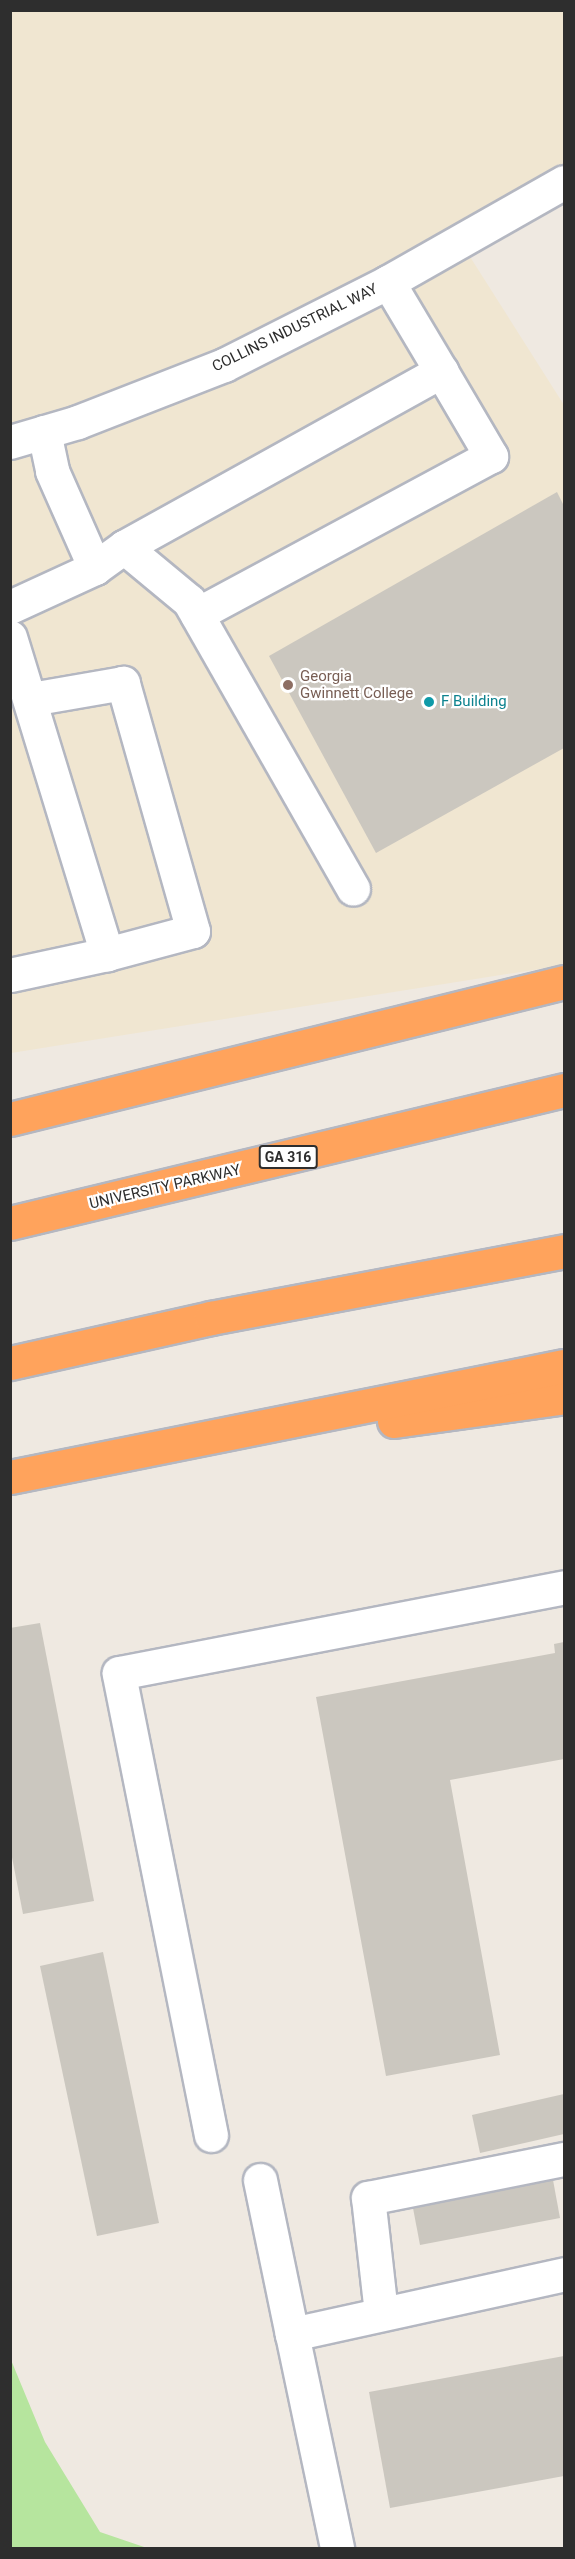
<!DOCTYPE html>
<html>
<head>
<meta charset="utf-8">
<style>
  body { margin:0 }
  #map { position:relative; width:575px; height:2559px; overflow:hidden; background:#efe9e1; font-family:Roboto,sans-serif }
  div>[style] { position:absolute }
  .education>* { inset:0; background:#f0e6d1 }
  .green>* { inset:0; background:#b6e59e }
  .building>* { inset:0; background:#cbc7bf }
  .roads { filter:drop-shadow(2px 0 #b4b7c1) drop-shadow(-2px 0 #b4b7c1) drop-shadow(0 2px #b4b7c1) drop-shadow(0 -2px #b4b7c1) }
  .minor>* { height:33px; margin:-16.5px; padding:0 16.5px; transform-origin:16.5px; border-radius:16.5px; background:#fff }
  .highway>* { height:33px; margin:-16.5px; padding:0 16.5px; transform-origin:16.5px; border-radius:16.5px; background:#ffa35c }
  .dots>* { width:16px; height:16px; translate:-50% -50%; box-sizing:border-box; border:3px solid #fff; border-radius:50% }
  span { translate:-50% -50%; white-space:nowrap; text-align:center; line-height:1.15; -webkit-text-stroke:4.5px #fff; paint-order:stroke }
  .shield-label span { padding:2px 4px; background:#fff; border:2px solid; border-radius:4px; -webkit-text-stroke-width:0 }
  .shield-label { font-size:14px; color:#2e2e2e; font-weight:700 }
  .street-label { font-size:15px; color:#2e2e2e }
  .education-label { font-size:15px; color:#785e54 }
  .left { translate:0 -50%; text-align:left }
  .culture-label { font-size:15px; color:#0d838f }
  .frame { position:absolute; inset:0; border:12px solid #2e2e2e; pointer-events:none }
</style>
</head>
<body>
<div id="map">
  <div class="education">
    <div style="clip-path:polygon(11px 11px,564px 11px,564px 179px,460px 241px,564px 405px,564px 965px,11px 1053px)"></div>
  </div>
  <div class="green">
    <div style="clip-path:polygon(11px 2360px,45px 2442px,100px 2532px,147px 2548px,11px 2548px)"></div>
  </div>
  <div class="building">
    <div style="clip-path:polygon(557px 492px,564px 506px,564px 748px,376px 853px,269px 656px)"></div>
    <div style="clip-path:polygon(40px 1623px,94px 1901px,23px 1914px,10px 1847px,10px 1628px)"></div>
    <div style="clip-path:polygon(564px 1642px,564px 1759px,450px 1780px,500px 2055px,386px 2076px,316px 1697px,555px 1653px,554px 1644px)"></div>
    <div style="clip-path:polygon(103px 1952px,159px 2223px,97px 2236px,40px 1966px)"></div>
    <div style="clip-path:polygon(564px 2094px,564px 2134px,480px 2153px,472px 2115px)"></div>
    <div style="clip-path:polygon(553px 2180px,560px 2218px,420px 2245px,413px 2208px)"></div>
    <div style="clip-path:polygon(564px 2356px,564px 2476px,390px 2508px,369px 2392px)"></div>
  </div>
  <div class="roads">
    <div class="minor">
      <div style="left:388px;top:282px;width:104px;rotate:59.2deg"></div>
      <div style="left:44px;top:432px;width:40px;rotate:78deg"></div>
      <div style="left:52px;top:471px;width:106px;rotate:66.1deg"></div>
      <div style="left:10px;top:442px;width:71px;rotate:-16.4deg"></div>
      <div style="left:78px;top:422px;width:157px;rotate:-21.3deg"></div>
      <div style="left:224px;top:365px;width:184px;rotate:-26.8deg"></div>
      <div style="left:388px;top:282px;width:202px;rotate:-29.6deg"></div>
      <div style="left:124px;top:547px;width:363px;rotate:-29deg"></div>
      <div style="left:441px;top:371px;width:99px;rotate:59.5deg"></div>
      <div style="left:491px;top:456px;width:334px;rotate:151.7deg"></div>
      <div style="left:10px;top:607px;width:94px;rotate:-24.6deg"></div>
      <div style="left:95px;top:568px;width:36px;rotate:-36deg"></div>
      <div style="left:124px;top:547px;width:85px;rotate:39.7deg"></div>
      <div style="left:189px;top:601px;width:331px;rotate:60.3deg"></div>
      <div style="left:10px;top:637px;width:332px;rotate:73deg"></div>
      <div style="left:10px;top:975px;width:99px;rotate:-12.2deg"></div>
      <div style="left:107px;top:954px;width:89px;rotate:-15deg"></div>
      <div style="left:193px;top:931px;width:258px;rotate:-105.8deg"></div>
      <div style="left:123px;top:683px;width:93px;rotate:170.1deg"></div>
      <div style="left:211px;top:2135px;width:471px;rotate:-101.3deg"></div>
      <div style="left:119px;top:1673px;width:453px;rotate:-10.9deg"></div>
      <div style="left:260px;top:2180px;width:157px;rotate:78.3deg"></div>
      <div style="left:292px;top:2334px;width:279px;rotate:-12.4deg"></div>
      <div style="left:381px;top:2313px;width:116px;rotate:-96.4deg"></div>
      <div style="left:368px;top:2198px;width:200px;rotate:-11.3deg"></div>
      <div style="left:292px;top:2334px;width:219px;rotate:78.1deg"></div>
    </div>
    <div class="highway">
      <div style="left:10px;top:1119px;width:571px;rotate:-13.89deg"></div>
      <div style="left:10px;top:1223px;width:570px;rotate:-13.5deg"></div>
      <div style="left:10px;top:1363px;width:206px;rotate:-12.6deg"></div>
      <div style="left:211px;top:1318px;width:359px;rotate:-10.7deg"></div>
      <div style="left:394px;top:1421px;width:172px;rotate:-8deg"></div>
      <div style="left:10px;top:1477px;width:565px;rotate:-11.33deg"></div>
    </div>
  </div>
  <div class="dots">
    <div style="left:288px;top:685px;background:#8d6e63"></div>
    <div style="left:429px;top:702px;background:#0f9aa8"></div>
  </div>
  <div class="shield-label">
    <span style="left:288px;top:1157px">GA 316</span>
  </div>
  <div class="street-label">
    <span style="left:295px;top:328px;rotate:-26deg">COLLINS INDUSTRIAL WAY</span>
    <span style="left:165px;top:1187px;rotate:-13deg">UNIVERSITY PARKWAY</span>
  </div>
  <div class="education-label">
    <span class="left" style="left:300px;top:685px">Georgia<br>Gwinnett College</span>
  </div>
  <div class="culture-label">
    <span class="left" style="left:441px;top:702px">F Building</span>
  </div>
  <div class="frame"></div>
</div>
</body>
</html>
